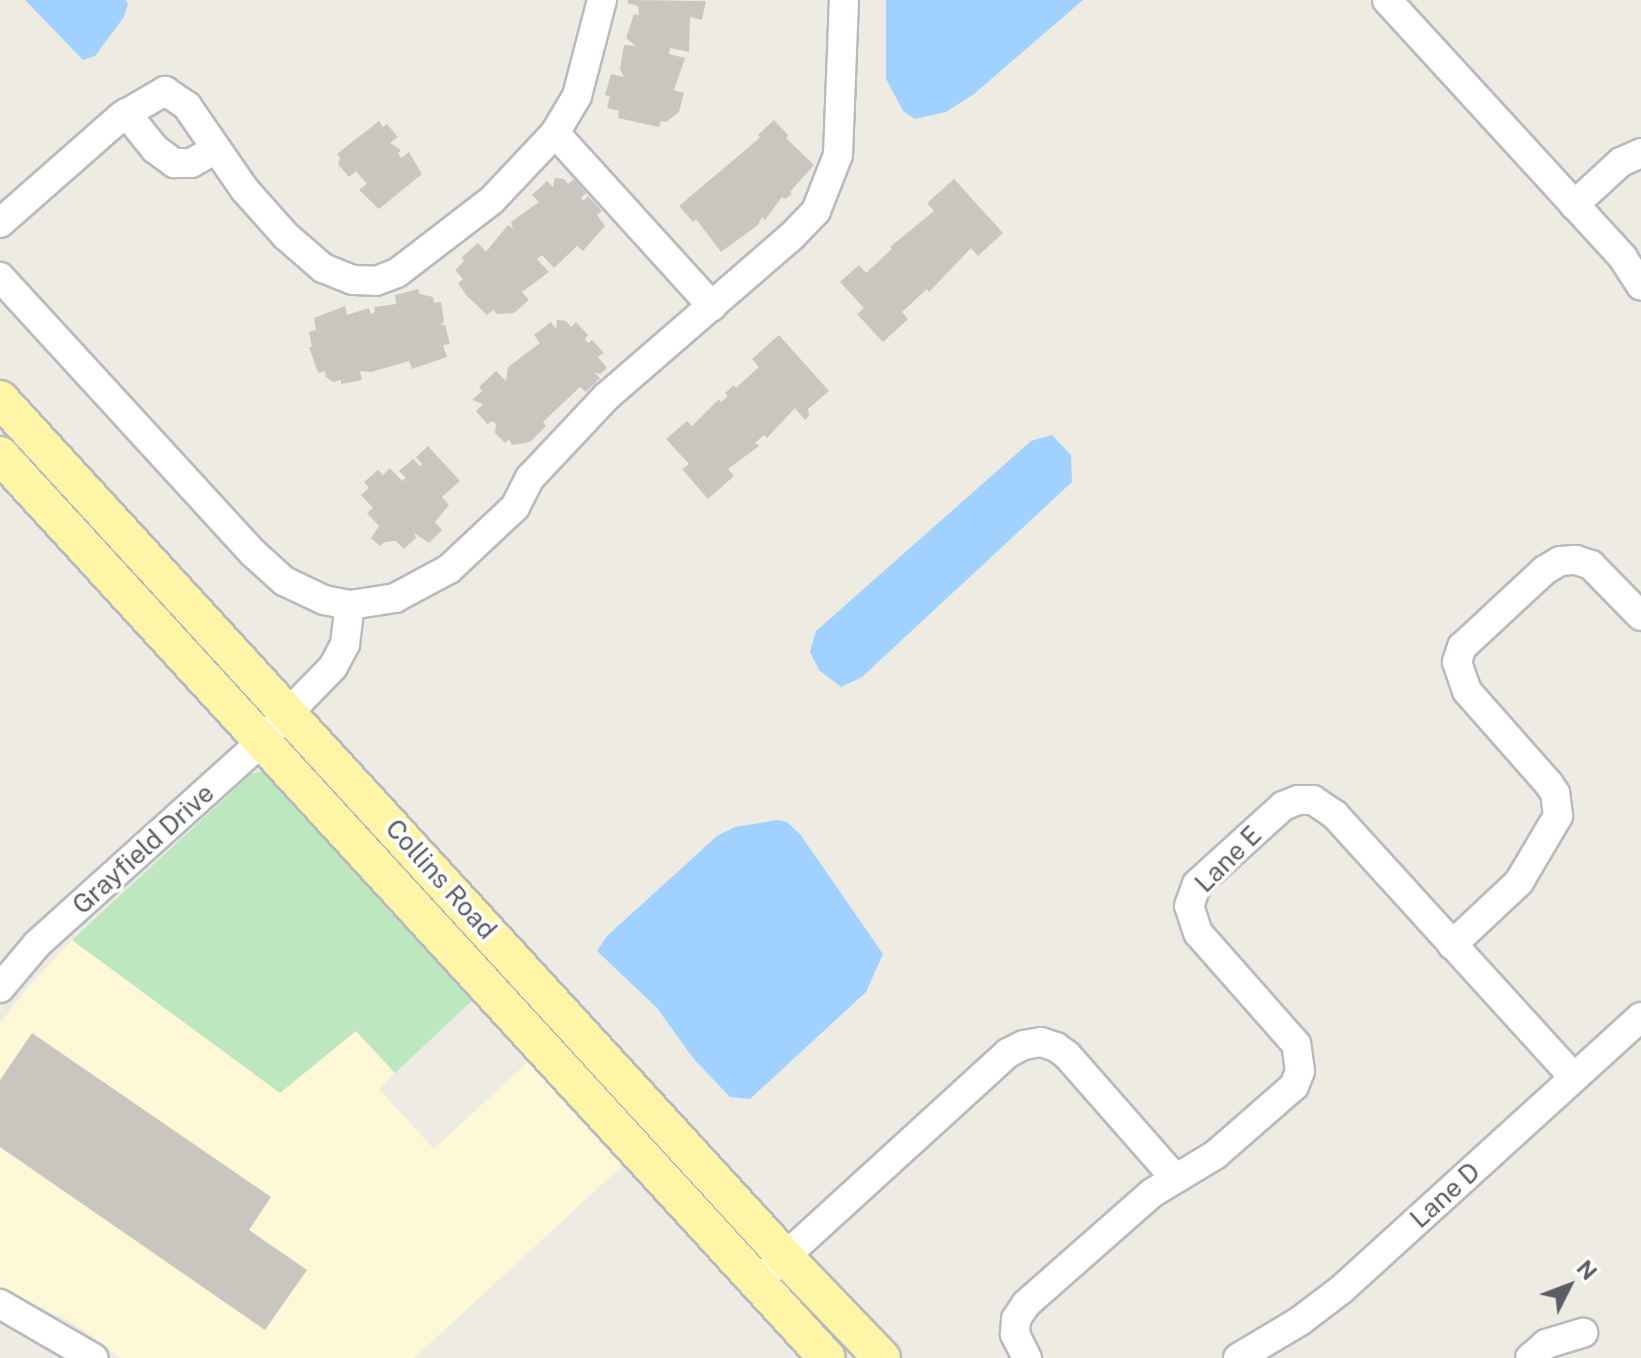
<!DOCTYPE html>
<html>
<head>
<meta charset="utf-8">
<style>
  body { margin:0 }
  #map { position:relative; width:1641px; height:1358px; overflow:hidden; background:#eeece2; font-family:"Public Sans",sans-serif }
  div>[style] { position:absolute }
  .commercial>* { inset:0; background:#fff8d6 }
  .green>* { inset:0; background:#bde7bf }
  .water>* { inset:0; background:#a1d1ff }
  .building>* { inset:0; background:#c9c6bf }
  .roads { filter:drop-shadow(2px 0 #b7babf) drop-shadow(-2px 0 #b7babf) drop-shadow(0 2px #b7babf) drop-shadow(0 -2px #b7babf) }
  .minor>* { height:28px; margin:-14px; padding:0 14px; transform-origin:14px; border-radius:14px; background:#fff }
  .major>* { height:36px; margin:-18px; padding:0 18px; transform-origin:18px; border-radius:18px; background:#fff5a6 }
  span { translate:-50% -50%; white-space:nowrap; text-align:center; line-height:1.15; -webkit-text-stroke:7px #fff; paint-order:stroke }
  .street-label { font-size:26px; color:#5a5e64 }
  .north { position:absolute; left:1529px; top:1246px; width:80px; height:80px; -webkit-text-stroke:6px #fff; paint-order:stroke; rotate:48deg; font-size:22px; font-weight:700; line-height:32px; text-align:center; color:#5a5e64 }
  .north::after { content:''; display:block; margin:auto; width:28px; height:36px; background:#5a5e64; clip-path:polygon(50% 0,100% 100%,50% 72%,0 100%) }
</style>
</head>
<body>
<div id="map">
  <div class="commercial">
    <div style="clip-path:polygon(72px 940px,280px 1092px,357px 1030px,395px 1073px,379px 1089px,434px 1149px,529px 1061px,623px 1165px,414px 1358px,121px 1358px,75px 1324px,0 1287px,0 1023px,28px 987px)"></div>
  </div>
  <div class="green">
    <div style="clip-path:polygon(265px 770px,473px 1000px,395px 1073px,356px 1031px,280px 1093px,72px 940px,251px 774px)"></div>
  </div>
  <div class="water">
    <div style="clip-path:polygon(25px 0,126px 0,128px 4px,124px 17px,95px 56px,83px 60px)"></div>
    <div style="clip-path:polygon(886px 0,1083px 0,974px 94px,946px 112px,915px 119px,903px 111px,886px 79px)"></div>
    <div style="clip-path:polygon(1052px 435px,1071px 455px,1072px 482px,862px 677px,841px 687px,819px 670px,810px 652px,816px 631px,1031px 441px)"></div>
    <div style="clip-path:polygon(778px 820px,787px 822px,800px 834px,883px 954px,866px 992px,750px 1099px,730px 1097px,693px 1058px,657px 1008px,597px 951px,607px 936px,717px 836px,735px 827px)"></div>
  </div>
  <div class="building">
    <div style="clip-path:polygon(628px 0,706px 1px,702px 20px,690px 17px,689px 52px,670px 48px,669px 54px,685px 58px,674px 90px,684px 93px,679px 112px,666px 122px,661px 121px,659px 127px,618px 118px,619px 111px,607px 108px,610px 96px,605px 95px,611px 74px,624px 77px,620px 69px,624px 45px,636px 46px,626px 38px,634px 14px,639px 15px,638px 6px,627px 3px)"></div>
    <div style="clip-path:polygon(774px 120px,788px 135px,786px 138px,814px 165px,790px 192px,792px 194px,785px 199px,782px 197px,765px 220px,762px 217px,758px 225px,721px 252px,696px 219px,693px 222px,679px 206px,756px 141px,760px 137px,758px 135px)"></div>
    <div style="clip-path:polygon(379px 121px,383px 127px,387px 124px,398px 137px,390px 143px,401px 150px,398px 153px,401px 158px,409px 152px,422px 174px,379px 209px,359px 190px,367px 184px,356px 171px,349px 177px,338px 164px,340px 158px,337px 154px)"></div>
    <div style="clip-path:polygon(555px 178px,564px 179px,568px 184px,574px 179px,586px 193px,581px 198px,584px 201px,588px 196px,602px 211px,597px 215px,605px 226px,583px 251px,577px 246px,554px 268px,542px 255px,537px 259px,549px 272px,522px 292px,529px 300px,514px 313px,497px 314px,493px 310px,487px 315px,466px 295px,458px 283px,463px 279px,455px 270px,464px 261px,462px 257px,478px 243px,486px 252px,508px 225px,513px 229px,511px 222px,539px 202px,532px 195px,547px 181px,553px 187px)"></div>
    <div style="clip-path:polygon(954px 179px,1003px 233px,978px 256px,971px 248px,929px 292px,927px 289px,902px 312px,908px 319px,883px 342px,857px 314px,864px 308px,840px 282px,859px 265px,866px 273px,892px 249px,890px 247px,934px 211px,927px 203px)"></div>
    <div style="clip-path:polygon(418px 289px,420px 294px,433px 297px,434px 303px,441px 302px,444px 321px,441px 325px,445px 325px,450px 344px,443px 345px,447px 357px,412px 369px,409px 361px,371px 372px,360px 371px,362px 380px,341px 384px,341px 380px,333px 382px,326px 377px,325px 371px,318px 373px,309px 347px,312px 347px,309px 332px,316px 330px,314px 318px,345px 306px,347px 315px,369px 308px,371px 314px,375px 312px,374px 307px,396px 304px,395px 295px)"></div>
    <div style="clip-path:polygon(557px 320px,566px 321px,571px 327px,576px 322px,588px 335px,585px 339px,588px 343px,592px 340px,604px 353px,598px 357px,607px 368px,600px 374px,594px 372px,600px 378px,586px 392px,580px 387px,543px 422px,546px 426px,530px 442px,512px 445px,509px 439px,505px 443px,495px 433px,496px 425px,493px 421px,487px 424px,476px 411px,483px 404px,472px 400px,482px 391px,479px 387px,496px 371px,506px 381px,508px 367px,540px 343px,534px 335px,551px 322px,556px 329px)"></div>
    <div style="clip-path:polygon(779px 335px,829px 391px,808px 409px,809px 416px,805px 420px,795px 408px,767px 438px,764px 435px,755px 443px,759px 446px,728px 469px,734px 476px,708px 499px,682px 469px,689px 464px,666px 439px,687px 421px,692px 426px,719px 399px,721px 402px,728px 396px,725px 393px,734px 385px,736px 388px,759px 367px,752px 359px)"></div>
    <div style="clip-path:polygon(428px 446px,460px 481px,442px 497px,449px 505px,435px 522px,442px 530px,429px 543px,414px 533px,416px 538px,404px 549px,396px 541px,385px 542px,380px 546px,371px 538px,379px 526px,367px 513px,373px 508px,361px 495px,369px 488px,364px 482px,378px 470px,383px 475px,390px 468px,402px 481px,406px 478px,399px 471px,413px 459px,420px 466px,422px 464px,416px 457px)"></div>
    <div style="clip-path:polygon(32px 1033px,271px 1197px,249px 1230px,307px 1270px,265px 1330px,0 1147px,0 1080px)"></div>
  </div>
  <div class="roads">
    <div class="minor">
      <div style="left:1387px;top:0;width:350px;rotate:47.5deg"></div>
      <div style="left:1623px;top:258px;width:33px;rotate:57deg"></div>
      <div style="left:126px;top:113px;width:46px;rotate:51.1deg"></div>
      <div style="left:155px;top:149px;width:24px;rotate:36deg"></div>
      <div style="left:174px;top:163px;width:17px"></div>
      <div style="left:191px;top:163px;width:29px;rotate:-29deg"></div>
      <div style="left:555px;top:133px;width:234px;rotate:47.8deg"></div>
      <div style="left:1574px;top:205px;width:64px;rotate:-42.5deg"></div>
      <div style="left:1621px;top:162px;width:22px;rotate:-24deg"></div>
      <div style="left:0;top:223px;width:162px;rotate:-41.3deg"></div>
      <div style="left:122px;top:116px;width:50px;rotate:-30.2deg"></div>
      <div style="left:165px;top:91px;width:27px;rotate:34deg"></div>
      <div style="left:187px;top:106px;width:102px;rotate:55.4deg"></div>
      <div style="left:245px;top:190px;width:62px;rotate:48.3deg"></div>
      <div style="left:286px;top:236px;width:49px;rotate:40.9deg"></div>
      <div style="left:323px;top:268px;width:32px;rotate:22deg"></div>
      <div style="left:353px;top:280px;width:23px;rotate:2deg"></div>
      <div style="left:376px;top:281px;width:22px;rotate:-21deg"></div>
      <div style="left:397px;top:273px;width:118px;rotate:-37.5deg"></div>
      <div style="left:491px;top:201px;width:93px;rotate:-46.7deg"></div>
      <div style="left:555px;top:133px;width:43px;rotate:-59.3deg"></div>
      <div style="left:577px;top:96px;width:99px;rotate:-75.4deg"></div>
      <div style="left:0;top:277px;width:374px;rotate:47.5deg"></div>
      <div style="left:253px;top:553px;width:42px;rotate:42.1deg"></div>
      <div style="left:284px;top:581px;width:44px;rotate:25.4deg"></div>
      <div style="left:324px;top:600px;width:26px;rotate:11deg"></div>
      <div style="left:1452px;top:945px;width:92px;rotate:-43.2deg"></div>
      <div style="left:1519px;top:882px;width:77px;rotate:-59.4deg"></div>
      <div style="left:1558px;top:816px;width:23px;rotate:-97deg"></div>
      <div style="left:1555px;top:793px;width:11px;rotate:-124deg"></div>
      <div style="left:1549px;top:784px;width:124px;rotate:-131.4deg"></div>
      <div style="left:1467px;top:691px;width:31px;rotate:-109deg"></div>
      <div style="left:1457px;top:662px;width:16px;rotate:-72deg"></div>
      <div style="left:1462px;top:647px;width:113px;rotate:-42.9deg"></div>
      <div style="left:1545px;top:570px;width:17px;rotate:-31deg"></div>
      <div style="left:1560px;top:561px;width:16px;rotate:-4deg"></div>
      <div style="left:1576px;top:560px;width:16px;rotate:18deg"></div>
      <div style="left:1591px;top:565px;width:71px;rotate:45.6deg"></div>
      <div style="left:0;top:988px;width:57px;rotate:-49.9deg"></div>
      <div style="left:37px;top:944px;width:288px;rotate:-42deg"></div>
      <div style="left:251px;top:751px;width:117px;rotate:-45.7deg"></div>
      <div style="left:333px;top:667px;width:26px;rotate:-62deg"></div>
      <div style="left:345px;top:644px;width:39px;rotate:-83deg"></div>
      <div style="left:350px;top:605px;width:46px;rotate:-8.8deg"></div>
      <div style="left:395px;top:598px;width:61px;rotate:-28.2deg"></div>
      <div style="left:449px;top:569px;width:91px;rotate:-43.2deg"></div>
      <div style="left:515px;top:507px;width:33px;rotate:-63deg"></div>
      <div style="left:530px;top:478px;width:111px;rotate:-46.8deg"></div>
      <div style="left:606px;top:397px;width:245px;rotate:-40.9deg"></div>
      <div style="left:791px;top:237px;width:36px;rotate:-46deg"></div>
      <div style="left:816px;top:211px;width:60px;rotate:-68.6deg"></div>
      <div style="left:838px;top:155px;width:155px;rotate:-87.8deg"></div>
      <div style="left:756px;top:1283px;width:341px;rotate:-42.4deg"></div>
      <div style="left:1008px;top:1053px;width:18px;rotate:-27deg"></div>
      <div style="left:1024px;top:1045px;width:17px;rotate:-10deg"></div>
      <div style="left:1041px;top:1042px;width:16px;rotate:18deg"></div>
      <div style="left:1056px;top:1047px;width:14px;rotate:36deg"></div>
      <div style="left:1067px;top:1055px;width:162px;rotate:48.7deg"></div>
      <div style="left:0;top:1304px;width:108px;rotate:30.1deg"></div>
      <div style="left:1027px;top:1358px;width:27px;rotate:-117deg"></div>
      <div style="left:1015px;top:1334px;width:15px;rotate:-86deg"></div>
      <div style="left:1016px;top:1319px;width:18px;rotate:-56deg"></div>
      <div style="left:1026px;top:1304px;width:168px;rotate:-41.4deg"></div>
      <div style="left:1152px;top:1193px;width:74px;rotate:-31.1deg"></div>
      <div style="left:1215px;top:1155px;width:105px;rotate:-41.1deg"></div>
      <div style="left:1294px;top:1086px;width:16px;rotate:-68deg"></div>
      <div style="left:1300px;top:1071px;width:27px;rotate:-98deg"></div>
      <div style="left:1296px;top:1044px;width:148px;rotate:-131.4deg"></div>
      <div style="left:1198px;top:933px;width:28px;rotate:-108deg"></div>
      <div style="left:1189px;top:906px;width:23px;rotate:-70deg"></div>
      <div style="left:1197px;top:884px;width:116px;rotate:-42.2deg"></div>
      <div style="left:1283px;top:806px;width:16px;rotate:-22deg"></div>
      <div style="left:1298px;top:800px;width:15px"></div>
      <div style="left:1313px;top:800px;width:27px;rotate:34deg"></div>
      <div style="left:1335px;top:815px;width:355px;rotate:47.7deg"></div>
      <div style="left:1238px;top:1358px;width:72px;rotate:-30.8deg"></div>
      <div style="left:1300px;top:1321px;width:53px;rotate:-37.3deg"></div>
      <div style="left:1342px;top:1289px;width:404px;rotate:-42.3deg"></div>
      <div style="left:1530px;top:1358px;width:21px;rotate:-41deg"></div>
      <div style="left:1546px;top:1344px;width:39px;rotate:-17deg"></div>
    </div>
    <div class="major">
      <div style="left:0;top:399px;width:1163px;rotate:47.54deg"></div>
      <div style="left:785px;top:1257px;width:140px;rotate:46.2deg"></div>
      <div style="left:0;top:455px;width:1224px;rotate:47.52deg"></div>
    </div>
  </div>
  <div class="street-label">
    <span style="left:143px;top:849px;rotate:-42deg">Grayfield Drive</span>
    <span style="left:1228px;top:859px;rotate:-45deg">Lane E</span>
    <span style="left:441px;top:879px;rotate:48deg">Collins Road</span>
    <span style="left:1445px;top:1195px;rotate:-42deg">Lane D</span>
  </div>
  <div class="north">N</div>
</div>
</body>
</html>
